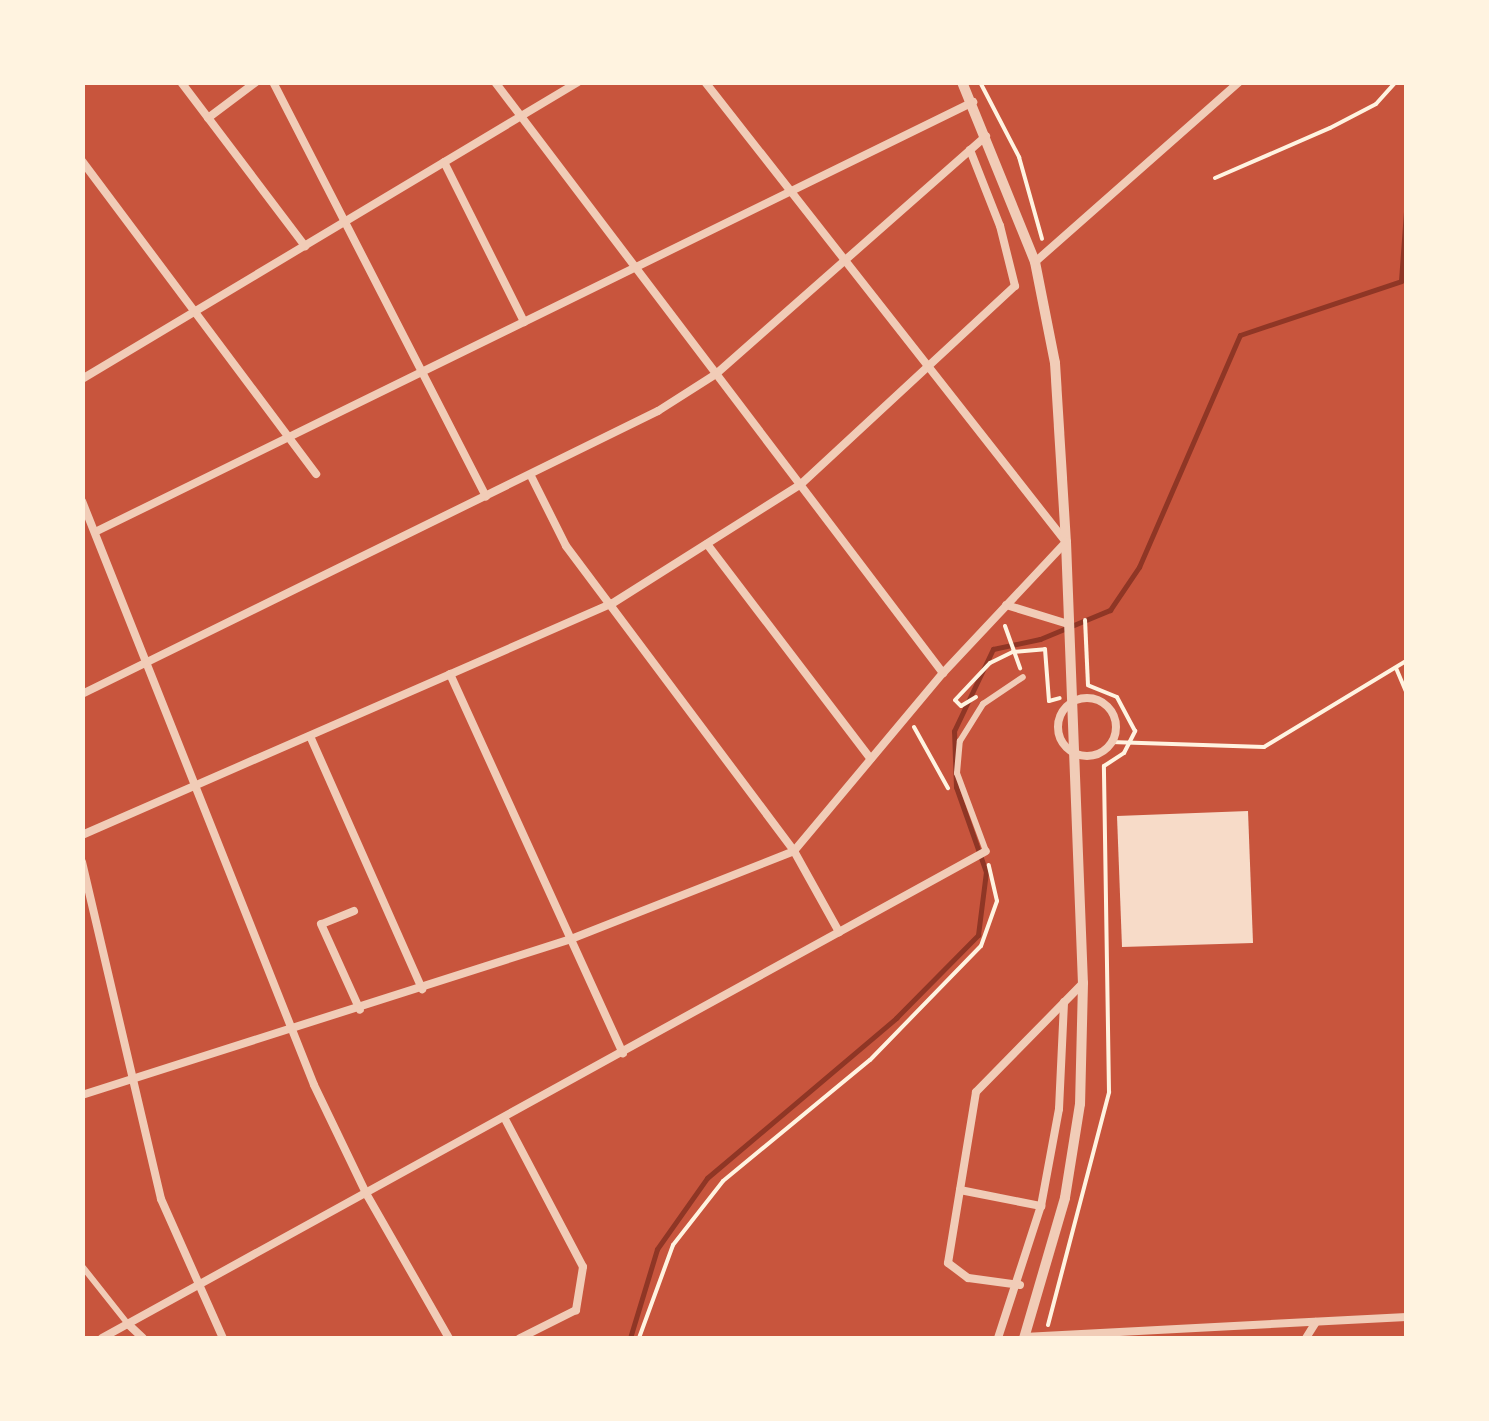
<!DOCTYPE html>
<html>
<head>
<meta charset="utf-8">
<style>
  body { margin:0 }
  #map { position:relative; width:1489px; height:1421px; overflow:hidden; background:#c8553d; font-family:Arial,sans-serif }
  div>[style] { position:absolute }
  .stream>* { height:5px; margin:-2.5px; padding:0 2.5px; transform-origin:2.5px; border-radius:2.5px; background:#8f3625 }
  .building>* { inset:0; background:#f7dbc8 }
  .path>* { height:4px; margin:-2px; padding:0 2px; transform-origin:2px; border-radius:2px; background:#fff3e0 }
  .pedestrian>* { height:6px; margin:-3px; padding:0 3px; transform-origin:3px; border-radius:3px; background:#f1ccb7 }
  .minor>* { height:8px; margin:-4px; padding:0 4px; transform-origin:4px; border-radius:4px; background:#f1ccb7 }
  .minor>.ring { margin:-4px; padding:0; box-sizing:content-box; background:none; border:8px solid #f1ccb7; border-radius:50% }
  .tertiary>* { height:10px; margin:-5px; padding:0 5px; transform-origin:5px; border-radius:5px; background:#f1ccb7 }
  span { translate:-50% -50%; white-space:nowrap; text-align:center; line-height:1.15; -webkit-text-stroke:10px #fff3e0; paint-order:stroke }
  .frame { position:absolute; inset:0; border:85px solid #fff3e0; pointer-events:none }
</style>
</head>
<body>
<div id="map">
  <div class="stream">
    <div style="left:630px;top:1338px;width:93px;rotate:-73.1deg"></div>
    <div style="left:657px;top:1249px;width:87px;rotate:-54.8deg"></div>
    <div style="left:707px;top:1178px;width:248px;rotate:-40.2deg"></div>
    <div style="left:896px;top:1018px;width:117px;rotate:-45.3deg"></div>
    <div style="left:978px;top:935px;width:64px;rotate:-82.8deg"></div>
    <div style="left:986px;top:872px;width:90px;rotate:-109.4deg"></div>
    <div style="left:956px;top:787px;width:56px;rotate:-92deg"></div>
    <div style="left:954px;top:731px;width:91px;rotate:-64.6deg"></div>
    <div style="left:993px;top:649px;width:48px;rotate:-12deg"></div>
    <div style="left:1040px;top:639px;width:76px;rotate:-22.5deg"></div>
    <div style="left:1110px;top:610px;width:52px;rotate:-56deg"></div>
    <div style="left:1139px;top:567px;width:253px;rotate:-66.5deg"></div>
    <div style="left:1240px;top:335px;width:170px;rotate:-18.5deg"></div>
    <div style="left:1401px;top:281px;width:69px;rotate:-85.9deg"></div>
  </div>
  <div class="building">
    <div style="clip-path:polygon(1248px 811px,1253px 943px,1122px 947px,1117px 816px)"></div>
  </div>
  <div class="path">
    <div style="left:980px;top:82px;width:85px;rotate:62.5deg"></div>
    <div style="left:1019px;top:157px;width:85px;rotate:74.3deg"></div>
    <div style="left:1215px;top:178px;width:125px;rotate:-23.5deg"></div>
    <div style="left:1330px;top:128px;width:52px;rotate:-27.6deg"></div>
    <div style="left:1376px;top:104px;width:30px;rotate:-48deg"></div>
    <div style="left:1005px;top:626px;width:45px;rotate:70.3deg"></div>
    <div style="left:1396px;top:668px;width:25px;rotate:67deg"></div>
    <div style="left:976px;top:697px;width:17px;rotate:149deg"></div>
    <div style="left:961px;top:706px;width:8px;rotate:-135deg"></div>
    <div style="left:955px;top:700px;width:51px;rotate:-46.6deg"></div>
    <div style="left:990px;top:663px;width:25px;rotate:-26deg"></div>
    <div style="left:1013px;top:652px;width:32px;rotate:-5deg"></div>
    <div style="left:1045px;top:649px;width:52px;rotate:85.6deg"></div>
    <div style="left:1049px;top:701px;width:11px;rotate:-15deg"></div>
    <div style="left:914px;top:727px;width:70px;rotate:60.9deg"></div>
    <div style="left:1111px;top:742px;width:153px;rotate:1.9deg"></div>
    <div style="left:1264px;top:747px;width:166px;rotate:-31.2deg"></div>
    <div style="left:1048px;top:1325px;width:241px;rotate:-75.3deg"></div>
    <div style="left:1109px;top:1092px;width:326px;rotate:-90.9deg"></div>
    <div style="left:1104px;top:766px;width:24px;rotate:-33deg"></div>
    <div style="left:1124px;top:753px;width:25px;rotate:-63deg"></div>
    <div style="left:1135px;top:731px;width:38px;rotate:-118deg"></div>
    <div style="left:1117px;top:697px;width:31px;rotate:-158deg"></div>
    <div style="left:1088px;top:685px;width:65px;rotate:-92.6deg"></div>
    <div style="left:639px;top:1338px;width:99px;rotate:-69.9deg"></div>
    <div style="left:673px;top:1245px;width:81px;rotate:-52deg"></div>
    <div style="left:723px;top:1181px;width:190px;rotate:-39.5deg"></div>
    <div style="left:870px;top:1060px;width:159px;rotate:-45.8deg"></div>
    <div style="left:981px;top:946px;width:48px;rotate:-70.4deg"></div>
    <div style="left:997px;top:901px;width:37px;rotate:-103deg"></div>
  </div>
  <div class="pedestrian">
    <div style="left:986px;top:851px;width:83px;rotate:-110.4deg"></div>
    <div style="left:957px;top:773px;width:32px;rotate:-85deg"></div>
    <div style="left:960px;top:741px;width:44px;rotate:-58.1deg"></div>
    <div style="left:983px;top:704px;width:48px;rotate:-34deg"></div>
    <div style="left:82px;top:1266px;width:74px;rotate:51.6deg"></div>
  </div>
  <div class="minor">
    <div style="left:181px;top:82px;width:206px;rotate:52.9deg"></div>
    <div style="left:273px;top:82px;width:466px;rotate:62.8deg"></div>
    <div style="left:495px;top:82px;width:742px;rotate:52.84deg"></div>
    <div style="left:208px;top:118px;width:60px;rotate:-36.9deg"></div>
    <div style="left:82px;top:161px;width:391px;rotate:53.2deg"></div>
    <div style="left:444px;top:162px;width:179px;rotate:63.4deg"></div>
    <div style="left:1035px;top:262px;width:272px;rotate:-41.4deg"></div>
    <div style="left:82px;top:379px;width:578px;rotate:-30.91deg"></div>
    <div style="left:531px;top:476px;width:78px;rotate:63.4deg"></div>
    <div style="left:566px;top:546px;width:381px;rotate:53.2deg"></div>
    <div style="left:794px;top:851px;width:93px;rotate:60.9deg"></div>
    <div style="left:82px;top:501px;width:628px;rotate:68.33deg"></div>
    <div style="left:314px;top:1085px;width:122px;rotate:64.3deg"></div>
    <div style="left:367px;top:1195px;width:165px;rotate:60.2deg"></div>
    <div style="left:95px;top:532px;width:978px;rotate:-26.09deg"></div>
    <div style="left:707px;top:544px;width:270px;rotate:52.7deg"></div>
    <div style="left:1006px;top:605px;width:65px;rotate:17deg"></div>
    <div style="left:450px;top:674px;width:417px;rotate:65.5deg"></div>
    <div style="left:82px;top:694px;width:642px;rotate:-26.17deg"></div>
    <div style="left:658px;top:411px;width:69px;rotate:-32.5deg"></div>
    <div style="left:716px;top:374px;width:360px;rotate:-41.4deg"></div>
    <div class="ring" style="left:1058px;top:698px;width:50px;height:50px"></div>
    <div style="left:310px;top:736px;width:277px;rotate:66.1deg"></div>
    <div style="left:82px;top:835px;width:579px;rotate:-23.6deg"></div>
    <div style="left:613px;top:603px;width:221px;rotate:-32.3deg"></div>
    <div style="left:800px;top:485px;width:293px;rotate:-42.8deg"></div>
    <div style="left:1015px;top:286px;width:62px;rotate:-104deg"></div>
    <div style="left:1000px;top:226px;width:82px;rotate:-111.5deg"></div>
    <div style="left:82px;top:862px;width:346px;rotate:76.8deg"></div>
    <div style="left:161px;top:1199px;width:152px;rotate:66deg"></div>
    <div style="left:354px;top:911px;width:35px;rotate:158deg"></div>
    <div style="left:321px;top:924px;width:94px;rotate:65.6deg"></div>
    <div style="left:82px;top:1095px;width:513px;rotate:-17.69deg"></div>
    <div style="left:571px;top:939px;width:240px;rotate:-21.5deg"></div>
    <div style="left:794px;top:851px;width:232px;rotate:-50.1deg"></div>
    <div style="left:943px;top:673px;width:180px;rotate:-46.8deg"></div>
    <div style="left:1066px;top:542px;width:585px;rotate:-128.12deg"></div>
    <div style="left:505px;top:1119px;width:167px;rotate:62.2deg"></div>
    <div style="left:583px;top:1267px;width:44px;rotate:99.2deg"></div>
    <div style="left:576px;top:1310px;width:63px;rotate:153.4deg"></div>
    <div style="left:960px;top:1190px;width:83px;rotate:11.2deg"></div>
    <div style="left:1020px;top:1285px;width:52px;rotate:-172.3deg"></div>
    <div style="left:968px;top:1278px;width:25px;rotate:-143deg"></div>
    <div style="left:948px;top:1263px;width:173px;rotate:-80.7deg"></div>
    <div style="left:976px;top:1092px;width:153px;rotate:-45.5deg"></div>
    <div style="left:129px;top:1325px;width:19px;rotate:43deg"></div>
    <div style="left:1024px;top:1337px;width:383px;rotate:-3deg"></div>
    <div style="left:102px;top:1338px;width:1009px;rotate:-28.85deg"></div>
    <div style="left:998px;top:1338px;width:139px;rotate:-72deg"></div>
    <div style="left:1041px;top:1206px;width:99px;rotate:-79.5deg"></div>
    <div style="left:1059px;top:1109px;width:107px;rotate:-87.3deg"></div>
    <div style="left:1306px;top:1338px;width:19px;rotate:-58deg"></div>
  </div>
  <div class="tertiary">
    <div style="left:962px;top:82px;width:194px;rotate:67.9deg"></div>
    <div style="left:1035px;top:262px;width:103px;rotate:78.8deg"></div>
    <div style="left:1055px;top:363px;width:179px;rotate:86.5deg"></div>
    <div style="left:1066px;top:542px;width:441px;rotate:87.8deg"></div>
    <div style="left:1083px;top:983px;width:121px;rotate:91.4deg"></div>
    <div style="left:1080px;top:1104px;width:95px;rotate:99.1deg"></div>
    <div style="left:1065px;top:1198px;width:146px;rotate:106.3deg"></div>
  </div>
  <div class="frame"></div>
</div>
</body>
</html>
